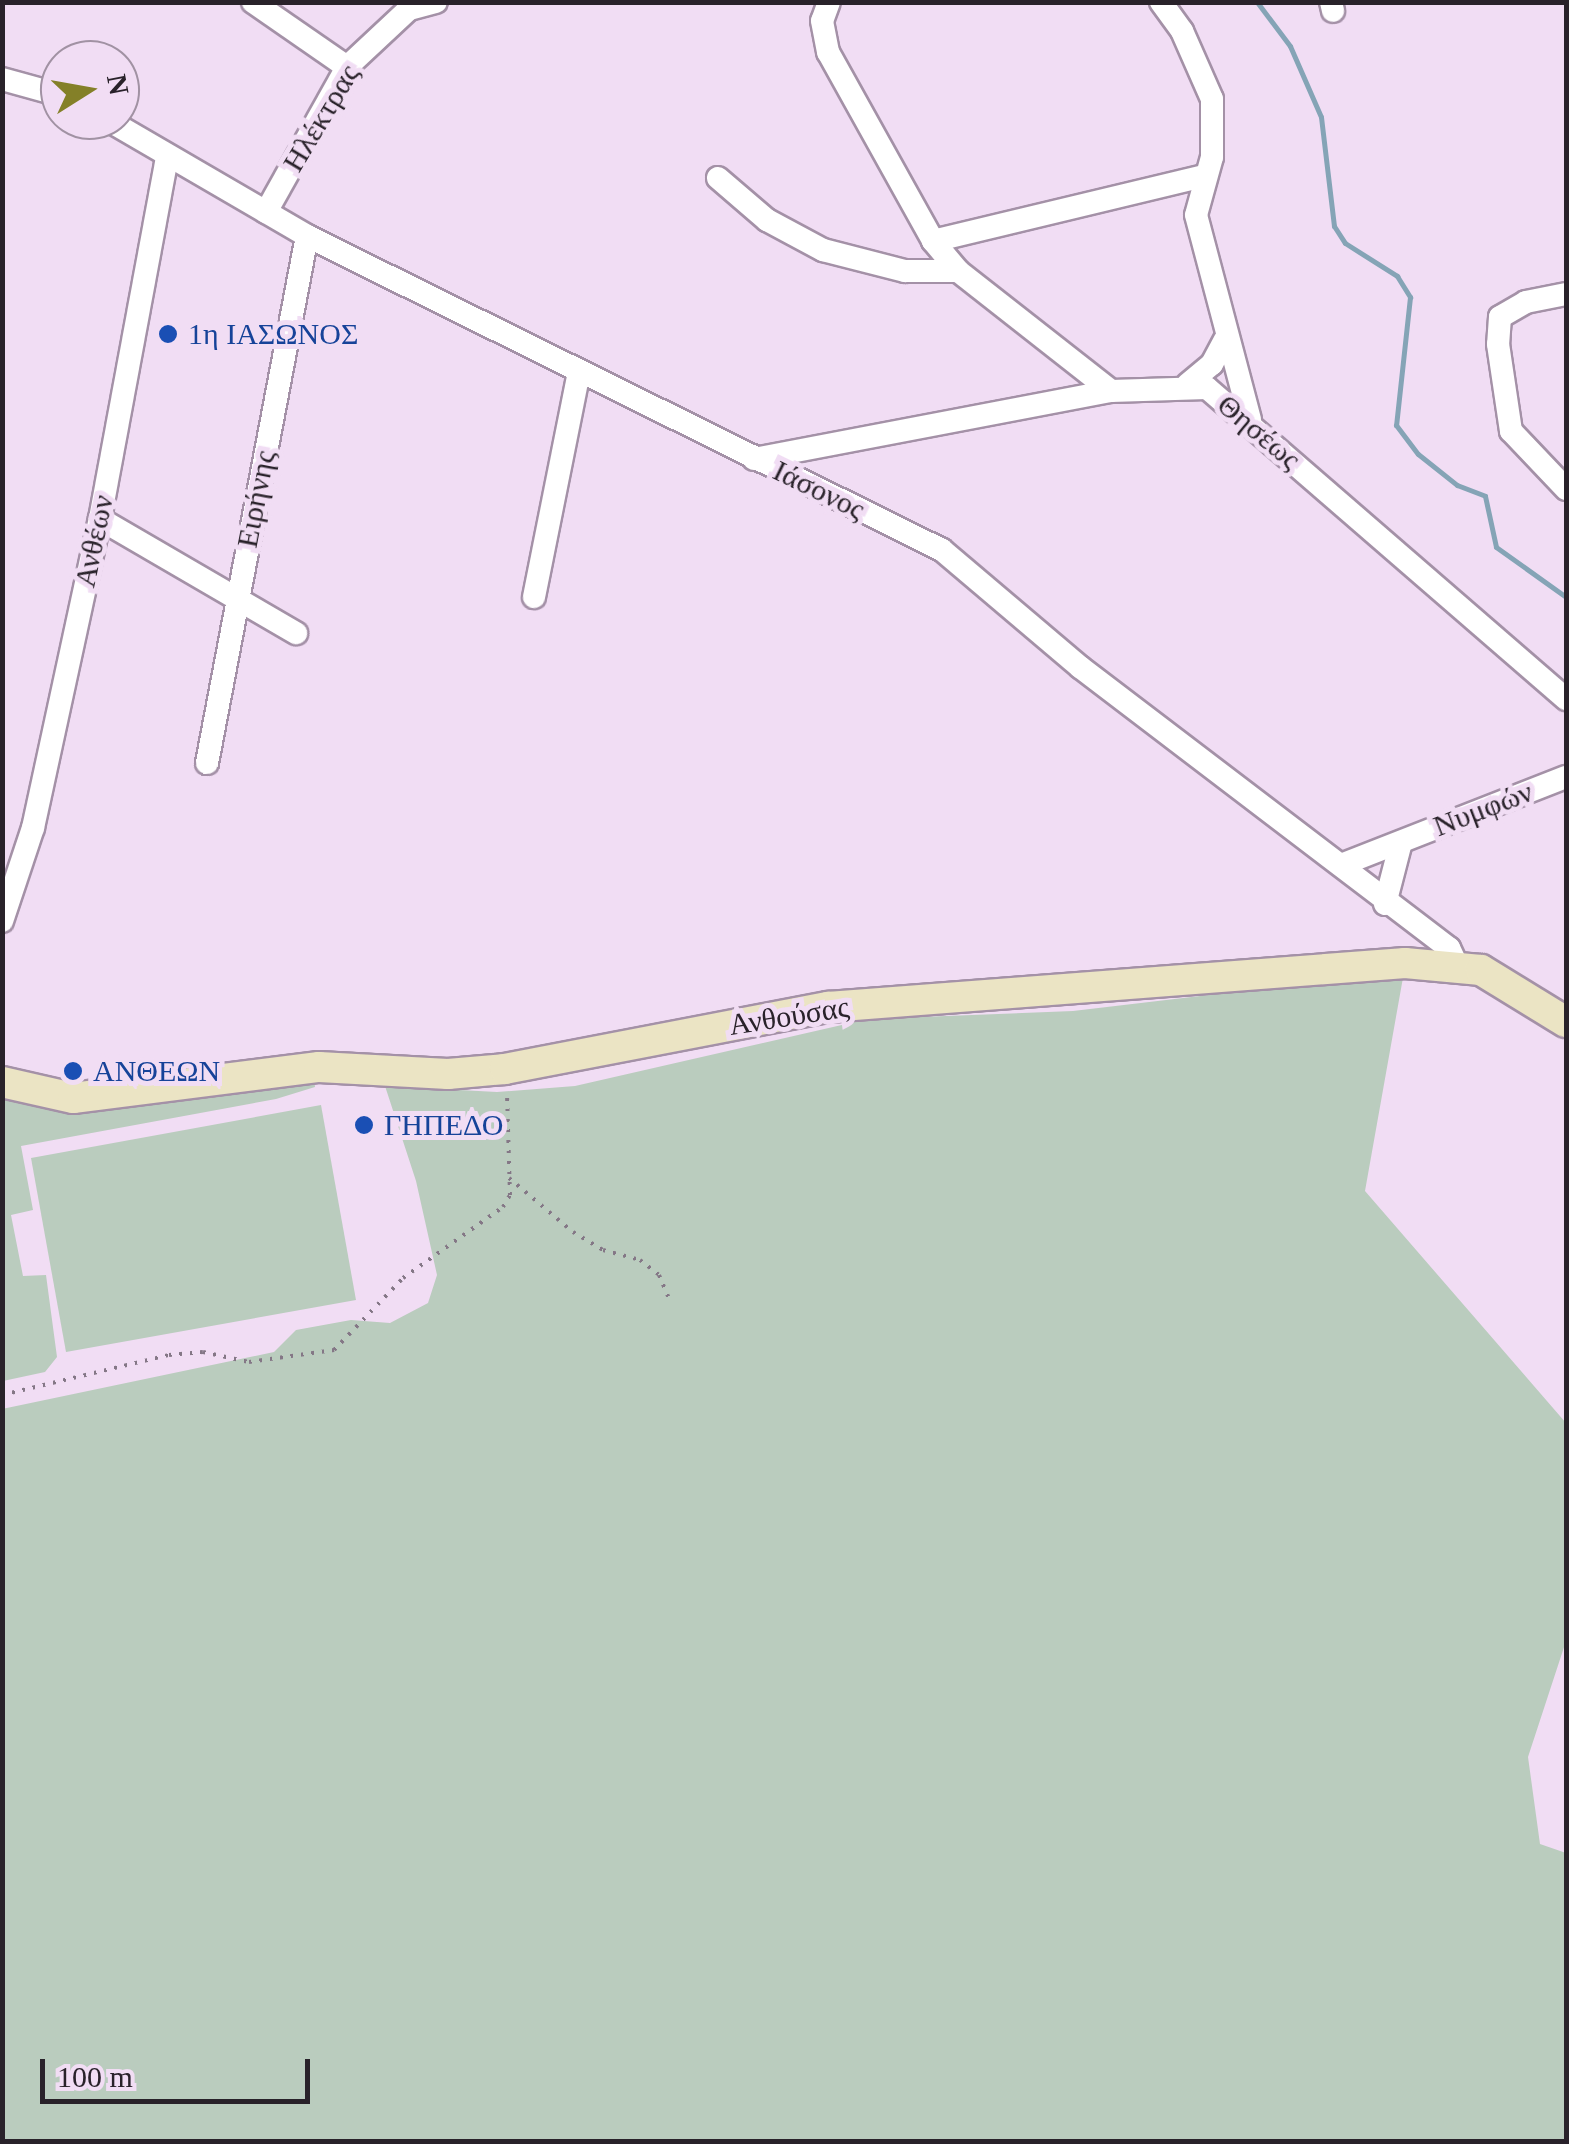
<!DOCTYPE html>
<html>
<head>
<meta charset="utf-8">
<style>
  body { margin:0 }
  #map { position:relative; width:1569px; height:2144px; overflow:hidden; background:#f1ddf4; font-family:Georgia,serif }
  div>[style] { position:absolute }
  .green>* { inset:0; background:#baccbe }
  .stream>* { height:5px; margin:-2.5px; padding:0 2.5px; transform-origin:2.5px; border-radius:2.5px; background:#85a4b6 }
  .path>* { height:4px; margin-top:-2px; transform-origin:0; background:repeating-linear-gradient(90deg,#847786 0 2.5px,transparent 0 10.5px) }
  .roads { filter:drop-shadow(2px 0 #a491a7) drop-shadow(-2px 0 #a491a7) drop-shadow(0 2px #a491a7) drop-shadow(0 -2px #a491a7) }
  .street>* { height:22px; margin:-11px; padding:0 11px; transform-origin:11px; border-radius:11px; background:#fff }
  .secondary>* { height:30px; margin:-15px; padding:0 15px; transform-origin:15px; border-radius:15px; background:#ebe4c4 }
  .dots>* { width:28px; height:28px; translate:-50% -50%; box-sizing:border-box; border:5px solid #f1ddf4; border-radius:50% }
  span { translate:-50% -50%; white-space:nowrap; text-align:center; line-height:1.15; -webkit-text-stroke:10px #f1ddf4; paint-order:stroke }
  .street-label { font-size:30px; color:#29222a }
  .transit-label { font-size:30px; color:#164399 }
  .left { translate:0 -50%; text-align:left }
  .frame { position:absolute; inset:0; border:5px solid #29222a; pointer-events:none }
  .north { position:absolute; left:40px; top:40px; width:100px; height:100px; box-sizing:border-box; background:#f1ddf4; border:2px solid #a192a3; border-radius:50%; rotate:79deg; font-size:28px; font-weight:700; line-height:40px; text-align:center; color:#29222a }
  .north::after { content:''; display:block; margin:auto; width:35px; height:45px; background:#848028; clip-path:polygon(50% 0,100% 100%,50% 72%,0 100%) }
  .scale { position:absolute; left:40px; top:2059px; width:270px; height:45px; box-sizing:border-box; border:5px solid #29222a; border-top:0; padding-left:12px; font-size:30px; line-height:35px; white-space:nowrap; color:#29222a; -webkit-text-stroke:8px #f1ddf4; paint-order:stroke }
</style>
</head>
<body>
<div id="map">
  <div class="green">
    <div style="clip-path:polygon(1404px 972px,1365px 1191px,1566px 1423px,1566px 1641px,1528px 1757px,1540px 1844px,1566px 1853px,1566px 2141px,3px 2141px,2px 1409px,274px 1352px,296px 1330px,351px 1320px,390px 1323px,428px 1303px,437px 1275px,416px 1181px,385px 1086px,497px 1092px,575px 1086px,868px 1019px,1073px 1011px)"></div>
    <div style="clip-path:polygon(314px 1079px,315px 1087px,276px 1099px,21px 1146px,33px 1210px,11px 1215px,23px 1276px,46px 1275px,57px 1357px,45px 1372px,3px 1381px,2px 1089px)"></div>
    <div style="clip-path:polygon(321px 1105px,356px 1300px,66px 1352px,31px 1158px)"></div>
  </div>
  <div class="stream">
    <div style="left:1257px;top:2px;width:55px;rotate:53.1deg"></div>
    <div style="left:1290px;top:46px;width:77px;rotate:66.4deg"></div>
    <div style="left:1321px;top:117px;width:110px;rotate:83.2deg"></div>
    <div style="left:1334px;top:226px;width:20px;rotate:57deg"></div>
    <div style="left:1345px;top:243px;width:62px;rotate:32.4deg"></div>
    <div style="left:1397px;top:276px;width:25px;rotate:58deg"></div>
    <div style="left:1410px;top:297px;width:129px;rotate:96.2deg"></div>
    <div style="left:1396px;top:425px;width:36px;rotate:53deg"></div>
    <div style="left:1418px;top:454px;width:50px;rotate:38.5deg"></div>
    <div style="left:1457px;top:485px;width:30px;rotate:21deg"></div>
    <div style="left:1485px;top:496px;width:52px;rotate:77.8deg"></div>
    <div style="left:1496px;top:547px;width:86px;rotate:35.5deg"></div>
  </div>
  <div class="path">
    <div style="left:509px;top:1178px;width:84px;rotate:40.2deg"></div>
    <div style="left:573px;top:1232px;width:35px;rotate:31deg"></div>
    <div style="left:603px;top:1250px;width:38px;rotate:15deg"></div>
    <div style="left:640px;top:1260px;width:24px;rotate:38deg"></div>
    <div style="left:659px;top:1275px;width:25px;rotate:67deg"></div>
    <div style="left:2px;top:1395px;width:172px;rotate:-13.5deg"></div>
    <div style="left:169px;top:1355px;width:34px;rotate:-5deg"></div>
    <div style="left:203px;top:1352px;width:47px;rotate:12.3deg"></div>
    <div style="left:249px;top:1362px;width:86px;rotate:-8deg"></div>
    <div style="left:334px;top:1350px;width:100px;rotate:-46.2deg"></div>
    <div style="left:403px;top:1278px;width:123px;rotate:-35.4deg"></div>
    <div style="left:503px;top:1207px;width:14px;rotate:-60deg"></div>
    <div style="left:510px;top:1195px;width:104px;rotate:-91.7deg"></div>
  </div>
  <div class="roads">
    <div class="street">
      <div style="left:253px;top:2px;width:114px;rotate:34.7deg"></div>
      <div style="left:829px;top:2px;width:20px;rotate:110deg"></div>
      <div style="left:822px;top:21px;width:32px;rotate:79deg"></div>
      <div style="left:828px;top:52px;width:216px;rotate:60.9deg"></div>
      <div style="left:933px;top:241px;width:39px;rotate:50deg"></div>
      <div style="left:958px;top:271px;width:194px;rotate:38.1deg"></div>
      <div style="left:1161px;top:2px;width:36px;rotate:54deg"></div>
      <div style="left:1182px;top:31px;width:74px;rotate:66.2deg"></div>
      <div style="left:1212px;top:99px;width:58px;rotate:90deg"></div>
      <div style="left:1212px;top:157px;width:60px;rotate:105.4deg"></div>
      <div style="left:1196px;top:215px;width:212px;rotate:75.2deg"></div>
      <div style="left:1331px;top:2px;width:9px;rotate:77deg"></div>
      <div style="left:2px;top:79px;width:60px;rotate:15.4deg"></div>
      <div style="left:108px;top:120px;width:230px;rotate:30.2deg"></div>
      <div style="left:307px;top:236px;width:708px;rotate:26.31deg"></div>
      <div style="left:942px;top:550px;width:181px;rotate:40.3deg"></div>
      <div style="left:1080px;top:667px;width:464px;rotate:37.3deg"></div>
      <div style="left:1449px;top:948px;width:19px;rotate:65deg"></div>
      <div style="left:718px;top:178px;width:65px;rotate:40.6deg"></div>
      <div style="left:767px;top:220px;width:64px;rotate:28.2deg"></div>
      <div style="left:823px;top:250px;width:85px;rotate:14.4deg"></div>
      <div style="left:905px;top:271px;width:53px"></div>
      <div style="left:266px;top:212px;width:166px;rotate:-60.8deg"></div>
      <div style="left:347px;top:67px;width:85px;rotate:-43.1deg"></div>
      <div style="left:409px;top:9px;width:28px;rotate:-15deg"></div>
      <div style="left:933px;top:241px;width:279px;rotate:-13.5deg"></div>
      <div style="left:1566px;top:294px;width:41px;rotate:168.7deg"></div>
      <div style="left:1526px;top:302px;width:30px;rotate:150deg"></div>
      <div style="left:1500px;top:317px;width:27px;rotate:94deg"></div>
      <div style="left:1498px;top:344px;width:88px;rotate:81.5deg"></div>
      <div style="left:1511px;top:431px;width:80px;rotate:46.5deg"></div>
      <div style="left:1188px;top:384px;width:31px;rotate:-40deg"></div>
      <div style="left:1212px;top:364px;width:27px;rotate:-62deg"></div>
      <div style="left:754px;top:459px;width:363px;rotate:-10.8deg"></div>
      <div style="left:1111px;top:391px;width:96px;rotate:-1.8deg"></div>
      <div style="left:1207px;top:388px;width:475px;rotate:40.9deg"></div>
      <div style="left:100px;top:519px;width:227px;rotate:30.2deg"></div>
      <div style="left:534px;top:597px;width:230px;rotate:-78.7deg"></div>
      <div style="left:207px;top:763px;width:536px;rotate:-79.26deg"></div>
      <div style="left:1341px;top:865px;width:242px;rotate:-21.4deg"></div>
      <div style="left:1385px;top:904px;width:64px;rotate:-75.5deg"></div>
      <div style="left:2px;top:921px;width:98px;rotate:-71.6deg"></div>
      <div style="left:33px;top:828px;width:316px;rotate:-77.8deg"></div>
      <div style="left:100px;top:519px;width:368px;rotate:-79.5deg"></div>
    </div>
    <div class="secondary">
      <div style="left:2px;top:1082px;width:73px;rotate:12.7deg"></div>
      <div style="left:73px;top:1098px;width:248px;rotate:-7.2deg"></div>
      <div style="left:319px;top:1067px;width:129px;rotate:3.1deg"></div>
      <div style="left:448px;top:1074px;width:57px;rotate:-5deg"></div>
      <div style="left:505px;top:1069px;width:329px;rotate:-10.9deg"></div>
      <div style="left:828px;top:1007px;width:579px;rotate:-4.36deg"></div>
      <div style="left:1405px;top:963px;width:76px;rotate:5.3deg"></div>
      <div style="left:1481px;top:970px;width:100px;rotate:31.5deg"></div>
    </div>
  </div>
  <div class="dots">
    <div style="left:168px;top:334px;background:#1a4fb4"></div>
    <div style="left:73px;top:1071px;background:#1a4fb4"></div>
    <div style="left:364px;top:1125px;background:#1a4fb4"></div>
  </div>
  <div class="street-label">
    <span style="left:321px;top:118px;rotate:-59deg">Ηλέκτρας</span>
    <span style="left:1259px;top:432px;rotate:40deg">Θησέως</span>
    <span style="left:819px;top:490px;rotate:26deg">Ιάσονος</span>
    <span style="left:256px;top:499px;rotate:-79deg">Ειρήνης</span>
    <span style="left:94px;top:541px;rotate:-78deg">Ανθέων</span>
    <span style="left:1483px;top:809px;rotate:-21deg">Νυμφών</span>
    <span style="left:789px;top:1016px;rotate:-9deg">Ανθούσας</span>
  </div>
  <div class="transit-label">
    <span class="left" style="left:188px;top:334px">1η ΙΑΣΩΝΟΣ</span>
    <span class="left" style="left:93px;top:1071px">ΑΝΘΕΩΝ</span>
    <span class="left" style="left:384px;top:1125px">ΓΗΠΕΔΟ</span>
  </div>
  <div class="frame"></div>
  <div class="north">N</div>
  <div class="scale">100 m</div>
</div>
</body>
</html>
